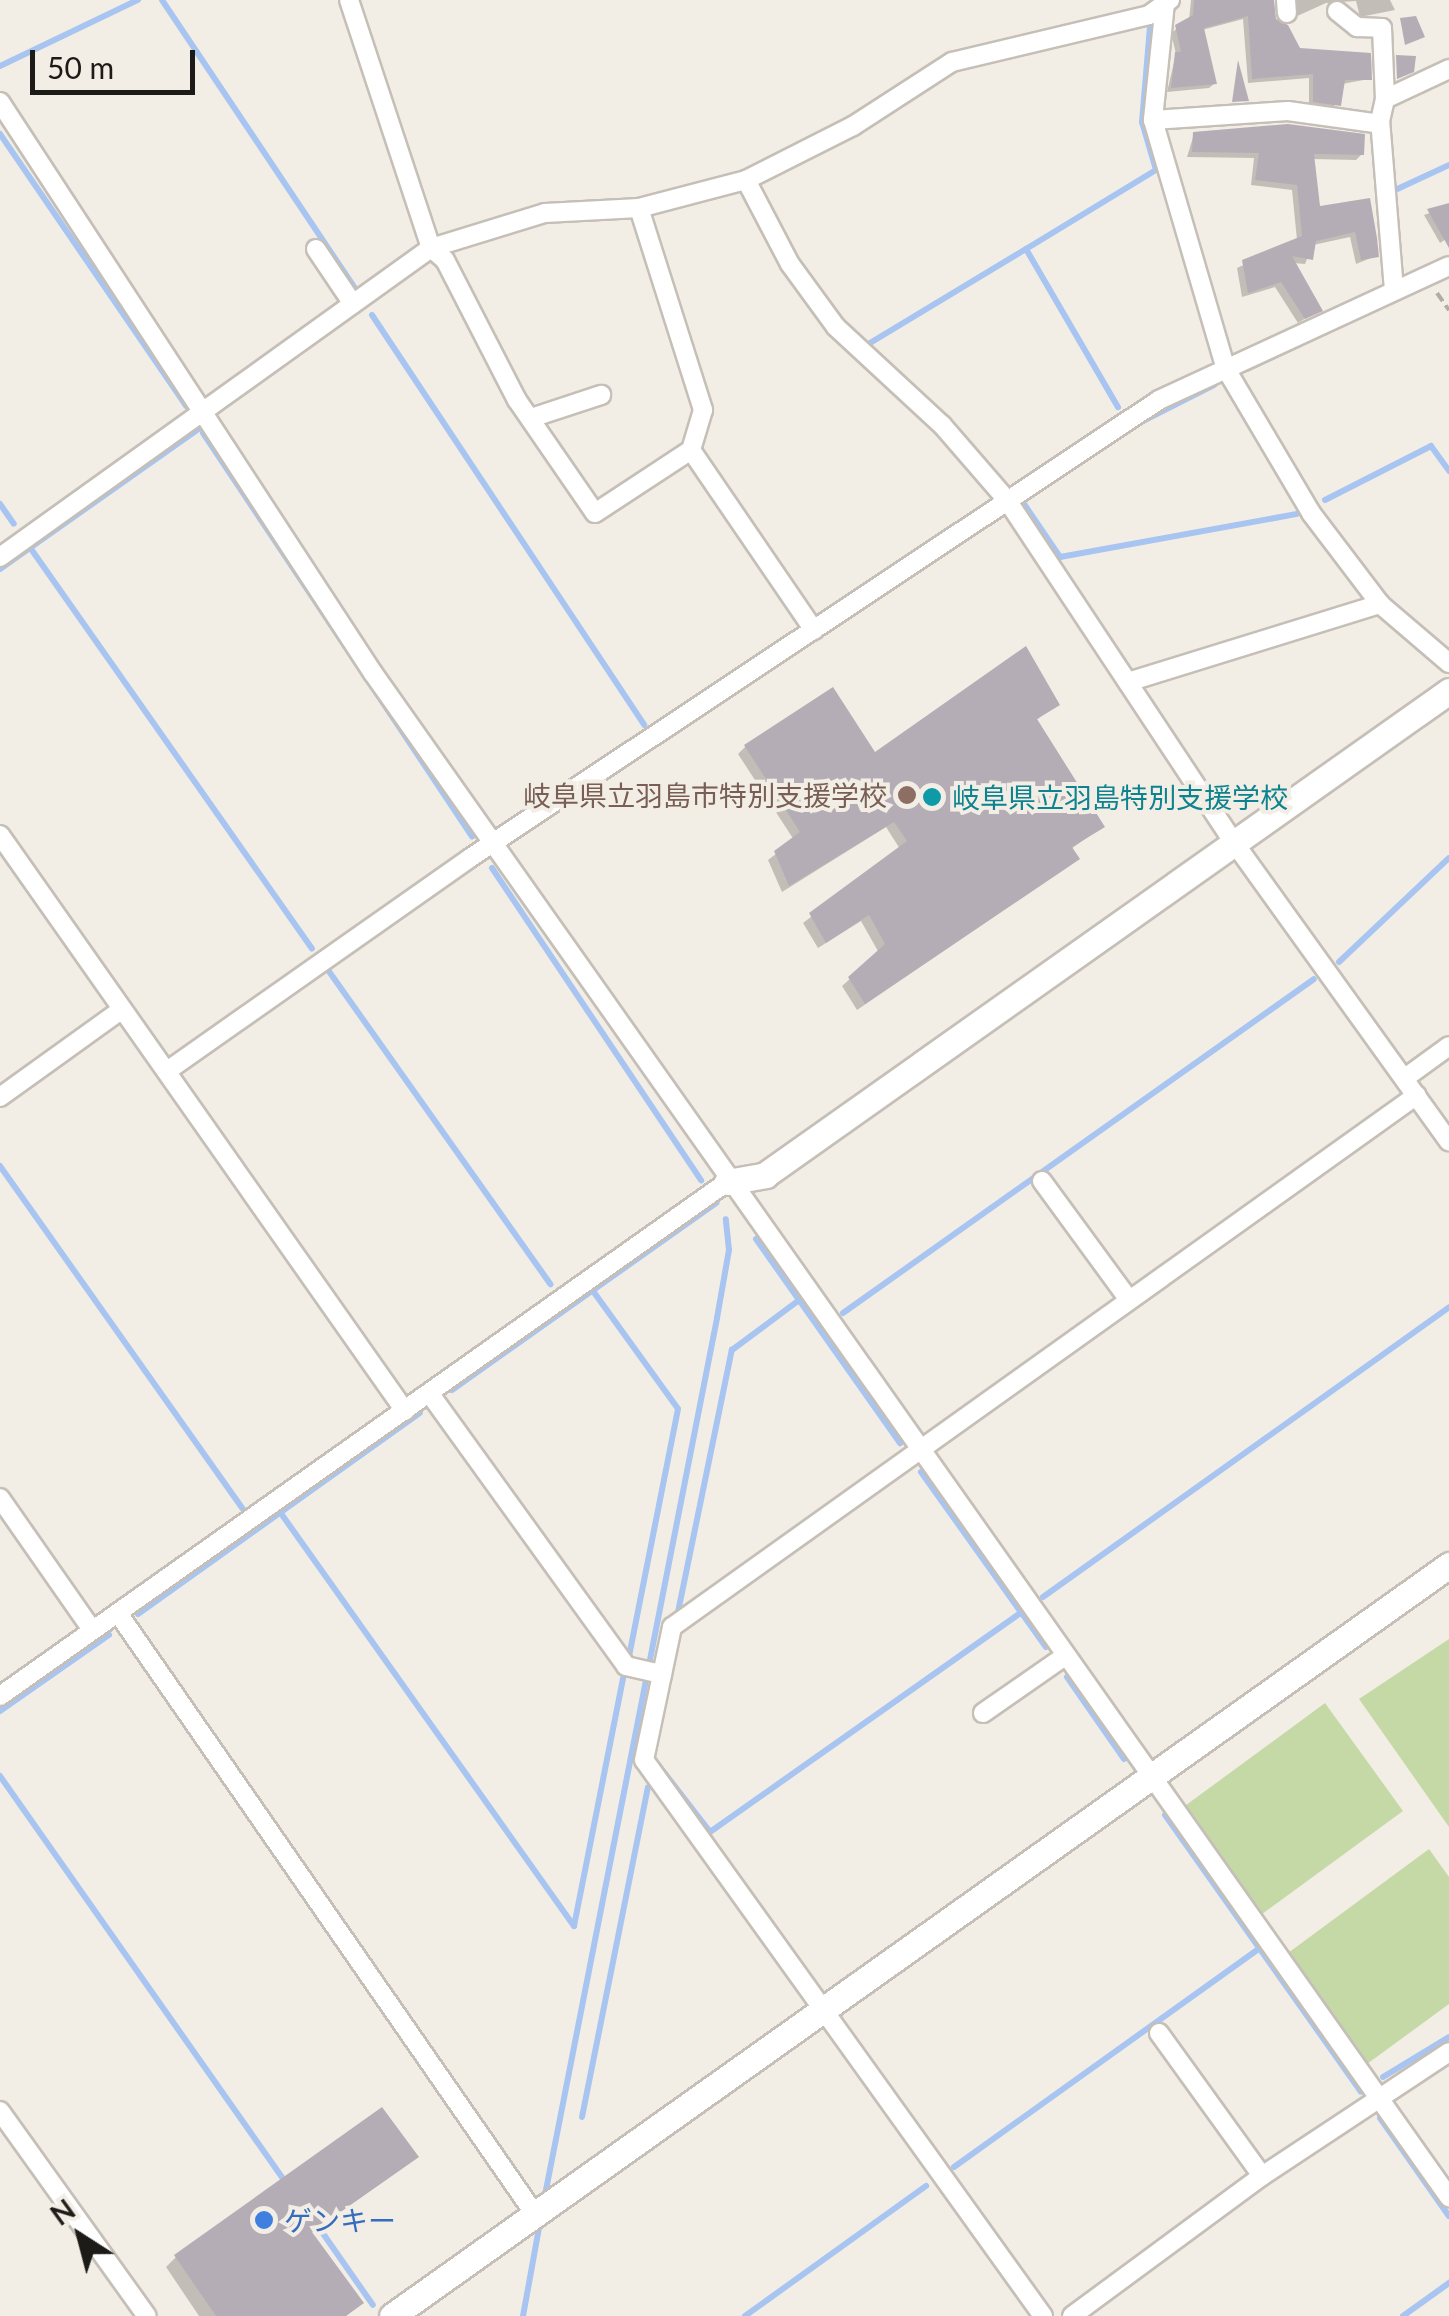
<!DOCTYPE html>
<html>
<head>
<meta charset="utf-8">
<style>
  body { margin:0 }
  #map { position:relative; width:1449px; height:2316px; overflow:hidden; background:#f3eee5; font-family:Lato,"Noto Sans JP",sans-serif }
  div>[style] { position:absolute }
  .green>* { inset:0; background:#c5d9a7 }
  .shadow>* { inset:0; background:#0003 }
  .stream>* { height:6px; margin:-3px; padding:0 3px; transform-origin:3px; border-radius:3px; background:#a8c5f1 }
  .building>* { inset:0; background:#b4adb5 }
  .path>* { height:4px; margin-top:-2px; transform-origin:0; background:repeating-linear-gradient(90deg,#b0ada5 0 10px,transparent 0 15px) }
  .roads { filter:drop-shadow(2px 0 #c5bfb7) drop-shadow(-2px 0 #c5bfb7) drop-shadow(0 2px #c5bfb7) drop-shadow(0 -2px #c5bfb7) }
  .street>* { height:18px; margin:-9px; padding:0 9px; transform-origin:9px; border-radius:9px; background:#fff }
  .secondary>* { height:25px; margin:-12.5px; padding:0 12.5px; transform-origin:12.5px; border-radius:12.5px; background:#fff }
  .dots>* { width:28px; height:28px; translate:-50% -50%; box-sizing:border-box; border:5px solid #f3eee5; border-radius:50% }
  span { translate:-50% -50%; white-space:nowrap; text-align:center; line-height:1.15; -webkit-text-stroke:8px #f3eee5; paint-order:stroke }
  .education-label { font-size:28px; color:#785e54 }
  .right { translate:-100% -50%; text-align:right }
  .culture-label { font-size:28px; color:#0d838f }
  .left { translate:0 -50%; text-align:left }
  .shop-label { font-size:28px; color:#366cbe }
  .north { position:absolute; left:30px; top:2186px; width:100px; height:100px; -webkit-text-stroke:8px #f3eee5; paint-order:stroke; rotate:324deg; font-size:28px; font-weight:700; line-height:40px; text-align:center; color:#1c1b17 }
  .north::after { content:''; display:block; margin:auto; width:35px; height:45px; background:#1c1b17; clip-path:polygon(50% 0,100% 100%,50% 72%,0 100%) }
  .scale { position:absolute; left:30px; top:50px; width:165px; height:45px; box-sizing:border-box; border:5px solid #1c1b17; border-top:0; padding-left:12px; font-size:30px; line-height:35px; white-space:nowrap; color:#1c1b17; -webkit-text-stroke:8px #f3eee5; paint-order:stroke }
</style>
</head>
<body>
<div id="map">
  <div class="green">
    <div style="clip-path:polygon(1449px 1639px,1449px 1827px,1359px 1699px)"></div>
    <div style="clip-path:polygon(1325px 1703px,1403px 1811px,1258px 1917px,1178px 1811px)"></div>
    <div style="clip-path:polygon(1429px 1849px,1449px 1877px,1449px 2004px,1367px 2064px,1288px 1953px)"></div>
  </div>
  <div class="shadow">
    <div style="clip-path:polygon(1191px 0,1271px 0,1274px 21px,1298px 51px,1369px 79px,1342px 84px,1333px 110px,1309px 106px,1309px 78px,1248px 83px,1243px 19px,1202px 30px,1214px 84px,1209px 88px,1167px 92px,1176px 54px,1171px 33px,1189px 20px)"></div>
    <div style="clip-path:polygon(1293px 0,1390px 0,1395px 10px,1360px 17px,1356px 1px,1326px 3px,1295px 17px)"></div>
    <div style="clip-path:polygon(1194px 134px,1362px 154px,1356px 160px,1312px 159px,1317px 209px,1367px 201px,1376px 256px,1356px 264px,1350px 237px,1313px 245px,1305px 264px,1293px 263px,1319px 310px,1298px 323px,1275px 287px,1242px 297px,1237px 268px,1297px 240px,1292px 190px,1251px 185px,1254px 158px,1187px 157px)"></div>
    <div style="clip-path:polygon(1449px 206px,1449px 237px,1440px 243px,1424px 215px)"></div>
    <div style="clip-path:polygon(1057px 704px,1035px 721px,1102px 827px,1071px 849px,1070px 865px,857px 1010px,842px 986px,879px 953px,861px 921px,818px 948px,803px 923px,900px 849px,886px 827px,782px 892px,768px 860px,794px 840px,738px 754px,745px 747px,875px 756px)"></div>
    <div style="clip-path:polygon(416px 2157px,310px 2234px,361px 2303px,346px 2316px,199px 2316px,166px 2267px,176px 2257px)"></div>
  </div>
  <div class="stream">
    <div style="left:162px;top:0;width:349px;rotate:56.2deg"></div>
    <div style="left:0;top:66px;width:153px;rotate:-25.6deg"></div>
    <div style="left:0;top:134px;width:330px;rotate:55.6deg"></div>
    <div style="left:1394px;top:199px;width:8px;rotate:-97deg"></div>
    <div style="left:1393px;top:191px;width:62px;rotate:-24.9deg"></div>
    <div style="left:1026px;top:249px;width:152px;rotate:-31.3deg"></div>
    <div style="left:1156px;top:170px;width:50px;rotate:-106.3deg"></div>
    <div style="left:1142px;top:122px;width:96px;rotate:-85.2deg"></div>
    <div style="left:372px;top:315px;width:492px;rotate:56.4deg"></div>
    <div style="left:870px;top:343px;width:182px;rotate:-31.1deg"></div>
    <div style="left:1026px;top:249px;width:183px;rotate:59.8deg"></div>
    <div style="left:1247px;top:369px;width:68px;rotate:-25.1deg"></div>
    <div style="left:1139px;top:423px;width:84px;rotate:-26.9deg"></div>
    <div style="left:203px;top:433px;width:485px;rotate:56.3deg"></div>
    <div style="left:1029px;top:497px;width:8px;rotate:150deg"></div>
    <div style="left:1022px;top:501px;width:68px;rotate:55.8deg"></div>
    <div style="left:1060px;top:557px;width:241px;rotate:-10.3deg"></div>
    <div style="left:1325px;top:500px;width:119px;rotate:-27deg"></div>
    <div style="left:1431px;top:446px;width:31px;rotate:54deg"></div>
    <div style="left:0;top:504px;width:24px;rotate:55deg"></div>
    <div style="left:29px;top:546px;width:492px;rotate:54.9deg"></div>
    <div style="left:0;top:569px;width:245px;rotate:-35.2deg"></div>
    <div style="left:492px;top:868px;width:376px;rotate:56.2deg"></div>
    <div style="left:1339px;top:962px;width:151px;rotate:-43.4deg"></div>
    <div style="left:328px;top:970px;width:385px;rotate:54.7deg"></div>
    <div style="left:0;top:1166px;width:420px;rotate:54.7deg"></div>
    <div style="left:756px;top:1239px;width:250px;rotate:54.8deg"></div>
    <div style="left:593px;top:1291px;width:145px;rotate:54.2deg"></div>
    <div style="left:678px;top:1409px;width:252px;rotate:101.2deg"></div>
    <div style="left:843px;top:1313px;width:577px;rotate:-35.34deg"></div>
    <div style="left:452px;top:1390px;width:324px;rotate:-35.3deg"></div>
    <div style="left:921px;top:1472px;width:215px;rotate:54.5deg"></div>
    <div style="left:280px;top:1512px;width:508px;rotate:54.62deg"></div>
    <div style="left:574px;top:1926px;width:253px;rotate:-78.8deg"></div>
    <div style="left:1043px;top:1597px;width:499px;rotate:-35.5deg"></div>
    <div style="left:678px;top:1612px;width:268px;rotate:-78.4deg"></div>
    <div style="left:732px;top:1350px;width:84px;rotate:-36.7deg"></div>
    <div style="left:138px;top:1614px;width:346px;rotate:-35.5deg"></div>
    <div style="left:1067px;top:1677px;width:100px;rotate:55.2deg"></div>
    <div style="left:0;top:1711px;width:133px;rotate:-34.9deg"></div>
    <div style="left:653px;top:1758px;width:93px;rotate:52.4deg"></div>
    <div style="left:710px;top:1832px;width:383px;rotate:-35.2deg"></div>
    <div style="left:0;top:1776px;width:499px;rotate:54.9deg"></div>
    <div style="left:1165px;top:1815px;width:339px;rotate:54.7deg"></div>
    <div style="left:1383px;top:2077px;width:77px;rotate:-31.2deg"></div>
    <div style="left:582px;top:2117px;width:336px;rotate:-78.7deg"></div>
    <div style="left:1380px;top:2118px;width:120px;rotate:54.9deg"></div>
    <div style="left:954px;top:2167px;width:375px;rotate:-35.6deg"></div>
    <div style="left:545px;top:2195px;width:894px;rotate:-78.9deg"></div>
    <div style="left:717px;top:1318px;width:69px;rotate:-80deg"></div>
    <div style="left:729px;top:1250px;width:31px;rotate:-96deg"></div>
    <div style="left:315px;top:2222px;width:101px;rotate:55.1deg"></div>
    <div style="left:523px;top:2316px;width:96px;rotate:-79.7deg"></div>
    <div style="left:745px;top:2316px;width:223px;rotate:-35.7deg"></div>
    <div style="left:1403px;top:2316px;width:57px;rotate:-35.7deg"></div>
  </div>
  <div class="building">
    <div style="clip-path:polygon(1194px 0,1274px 0,1276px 19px,1288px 25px,1300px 48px,1371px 53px,1372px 80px,1345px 80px,1341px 106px,1313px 102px,1313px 74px,1252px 79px,1248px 16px,1204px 28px,1217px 84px,1171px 88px,1175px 52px,1181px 52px,1175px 25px,1193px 15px)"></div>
    <div style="clip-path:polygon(1416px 16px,1425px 37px,1405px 45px,1400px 18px)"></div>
    <div style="clip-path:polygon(1396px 55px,1416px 56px,1414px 72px,1397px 79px)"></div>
    <div style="clip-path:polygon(1238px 60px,1249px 101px,1232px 102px)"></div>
    <div style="clip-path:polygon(1288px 124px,1365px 134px,1364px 155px,1314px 154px,1320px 206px,1370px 198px,1377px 238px,1379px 257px,1361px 260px,1355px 232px,1316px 241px,1313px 260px,1292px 256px,1323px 311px,1305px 319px,1281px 282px,1248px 293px,1242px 260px,1302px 236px,1297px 185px,1255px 180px,1259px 153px,1192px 152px,1193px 132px)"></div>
    <div style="clip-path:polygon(1449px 203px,1449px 248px,1427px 209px)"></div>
    <div style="clip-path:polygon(1026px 646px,1060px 705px,1037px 719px,1105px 827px,1072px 847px,1080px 859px,865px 1004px,848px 977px,885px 944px,869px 915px,826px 943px,809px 913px,907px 841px,894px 822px,789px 886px,774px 851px,800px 832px,744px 745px,833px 687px,875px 752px)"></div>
    <div style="clip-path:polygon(382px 2107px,419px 2157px,312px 2232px,364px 2303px,346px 2316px,216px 2316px,174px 2255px)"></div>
  </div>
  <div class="path">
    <div style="left:1437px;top:293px;width:21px;rotate:55deg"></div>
  </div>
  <div class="roads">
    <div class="street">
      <div style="left:349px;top:0;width:261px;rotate:71.7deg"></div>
      <div style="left:431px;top:248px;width:18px;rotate:41deg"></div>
      <div style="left:445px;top:260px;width:157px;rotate:62.8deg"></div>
      <div style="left:517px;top:400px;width:137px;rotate:55.4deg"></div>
      <div style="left:595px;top:513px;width:115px;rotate:-33.3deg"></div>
      <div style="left:1286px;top:0;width:13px;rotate:86deg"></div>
      <div style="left:1165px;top:3px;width:118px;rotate:95.9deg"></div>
      <div style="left:1153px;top:120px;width:259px;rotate:73.7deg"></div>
      <div style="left:1226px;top:369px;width:167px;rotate:59.4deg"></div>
      <div style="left:1311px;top:513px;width:114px;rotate:52.8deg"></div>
      <div style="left:1380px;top:604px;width:91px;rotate:40.5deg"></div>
      <div style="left:1337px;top:11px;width:26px;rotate:39deg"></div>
      <div style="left:1357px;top:27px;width:25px;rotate:2deg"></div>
      <div style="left:1382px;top:28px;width:71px;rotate:87.6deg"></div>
      <div style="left:0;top:102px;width:682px;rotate:56.85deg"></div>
      <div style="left:373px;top:673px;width:1866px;rotate:54.78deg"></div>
      <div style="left:1153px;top:120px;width:135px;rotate:-3.8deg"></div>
      <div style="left:1288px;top:111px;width:93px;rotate:8deg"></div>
      <div style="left:746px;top:180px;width:95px;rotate:62.4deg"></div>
      <div style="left:790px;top:264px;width:78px;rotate:53.9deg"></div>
      <div style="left:836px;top:327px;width:144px;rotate:42.8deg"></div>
      <div style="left:942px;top:425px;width:99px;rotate:49.1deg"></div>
      <div style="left:1007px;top:500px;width:409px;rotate:56.5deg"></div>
      <div style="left:1233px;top:841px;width:370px;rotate:54.3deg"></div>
      <div style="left:639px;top:208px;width:212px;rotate:72.4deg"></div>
      <div style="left:703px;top:410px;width:42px;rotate:106.7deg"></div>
      <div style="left:691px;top:450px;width:218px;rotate:55.7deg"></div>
      <div style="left:316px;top:249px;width:66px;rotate:56.1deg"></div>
      <div style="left:1394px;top:290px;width:170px;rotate:-94.7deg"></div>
      <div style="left:1380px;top:121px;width:23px;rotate:-77deg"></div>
      <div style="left:1385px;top:99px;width:71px;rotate:-25.1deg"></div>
      <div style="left:531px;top:418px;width:74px;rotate:-18.2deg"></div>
      <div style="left:0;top:557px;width:530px;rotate:-35.64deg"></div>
      <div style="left:431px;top:248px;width:119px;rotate:-17.1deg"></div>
      <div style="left:545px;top:213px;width:94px;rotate:-3deg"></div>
      <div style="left:639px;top:208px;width:111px;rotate:-14.7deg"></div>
      <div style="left:746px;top:180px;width:120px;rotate:-26.8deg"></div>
      <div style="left:853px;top:126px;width:118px;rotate:-32.9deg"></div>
      <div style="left:952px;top:62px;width:203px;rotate:-13.4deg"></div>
      <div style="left:1149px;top:15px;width:26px;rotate:-36deg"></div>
      <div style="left:1128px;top:682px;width:264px;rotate:-17.2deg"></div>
      <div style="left:0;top:835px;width:704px;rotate:54.89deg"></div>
      <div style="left:167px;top:1071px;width:370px;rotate:-35.1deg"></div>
      <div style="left:470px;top:858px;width:827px;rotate:-33.61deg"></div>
      <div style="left:1159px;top:400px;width:319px;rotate:-24.8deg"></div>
      <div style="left:1405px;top:1078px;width:54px;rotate:-36deg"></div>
      <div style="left:0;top:1097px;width:149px;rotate:-35.7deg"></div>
      <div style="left:1042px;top:1181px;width:147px;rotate:53.8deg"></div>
      <div style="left:430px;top:1394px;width:335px;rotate:54.2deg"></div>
      <div style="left:626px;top:1666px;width:37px;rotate:13deg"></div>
      <div style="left:0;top:1498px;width:161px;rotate:55.1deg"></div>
      <div style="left:120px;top:1616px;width:727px;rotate:55.26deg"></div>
      <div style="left:0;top:1696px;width:890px;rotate:-35.26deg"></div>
      <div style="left:983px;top:1713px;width:100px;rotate:-34.8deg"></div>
      <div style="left:1159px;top:2033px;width:176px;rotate:54.2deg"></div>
      <div style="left:0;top:2111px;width:252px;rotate:54.4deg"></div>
      <div style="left:1043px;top:2316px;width:684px;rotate:-125.66deg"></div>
      <div style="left:644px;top:1760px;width:136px;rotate:-78.1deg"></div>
      <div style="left:672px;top:1627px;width:915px;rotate:-35.53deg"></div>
      <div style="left:1072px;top:2316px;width:236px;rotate:-36.4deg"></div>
      <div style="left:1262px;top:2176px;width:224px;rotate:-33.5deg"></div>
    </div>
    <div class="secondary">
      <div style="left:727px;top:1182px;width:39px;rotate:-10deg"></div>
      <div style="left:765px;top:1175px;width:838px;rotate:-35.28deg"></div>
      <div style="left:392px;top:2316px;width:1297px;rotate:-35.39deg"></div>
    </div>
  </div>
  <div class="dots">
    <div style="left:907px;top:795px;background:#8d6e63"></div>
    <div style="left:932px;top:797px;background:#0f9aa8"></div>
    <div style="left:264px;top:2220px;background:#3f7fe0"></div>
  </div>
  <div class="education-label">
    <span class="right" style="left:887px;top:795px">岐阜県立羽島市特別支援学校</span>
  </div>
  <div class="culture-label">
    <span class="left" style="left:952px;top:797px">岐阜県立羽島特別支援学校</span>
  </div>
  <div class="shop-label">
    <span class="left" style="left:284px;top:2220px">ゲンキー</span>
  </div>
  <div class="north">N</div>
  <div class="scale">50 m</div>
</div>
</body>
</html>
